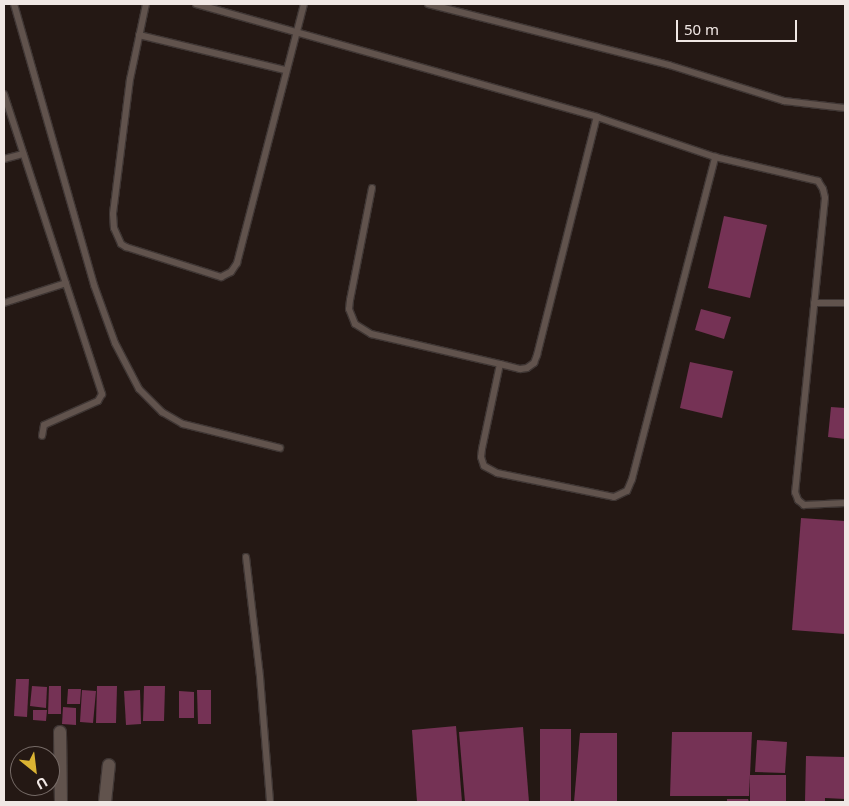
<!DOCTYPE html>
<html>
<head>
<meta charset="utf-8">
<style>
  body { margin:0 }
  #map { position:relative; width:849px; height:806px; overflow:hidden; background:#241814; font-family:"Noto Sans",sans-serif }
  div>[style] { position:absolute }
  .building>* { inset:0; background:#753255 }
  .roads { filter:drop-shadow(1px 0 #3f3634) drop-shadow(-1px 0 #3f3634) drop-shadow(0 1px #3f3634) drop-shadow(0 -1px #3f3634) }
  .lane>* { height:6px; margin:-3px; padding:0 3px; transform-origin:3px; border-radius:3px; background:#61534d }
  .street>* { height:12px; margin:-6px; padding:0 6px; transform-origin:6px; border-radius:6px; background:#61534d }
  span { translate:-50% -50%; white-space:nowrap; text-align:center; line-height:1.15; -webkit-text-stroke:5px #241814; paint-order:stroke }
  .frame { position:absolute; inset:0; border:5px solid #f0e7e4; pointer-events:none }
  .north { position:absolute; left:10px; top:746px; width:50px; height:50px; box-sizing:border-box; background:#241814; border:1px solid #766b67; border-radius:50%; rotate:151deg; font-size:14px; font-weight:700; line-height:20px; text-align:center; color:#f0e7e4 }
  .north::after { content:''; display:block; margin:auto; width:18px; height:22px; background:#dab333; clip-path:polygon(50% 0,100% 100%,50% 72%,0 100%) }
  .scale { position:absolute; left:676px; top:20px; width:121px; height:22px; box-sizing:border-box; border:2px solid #f0e7e4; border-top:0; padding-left:6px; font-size:15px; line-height:18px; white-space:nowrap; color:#f0e7e4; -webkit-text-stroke:4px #241814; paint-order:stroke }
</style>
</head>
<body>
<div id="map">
  <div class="building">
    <div style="clip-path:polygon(724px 216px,767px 225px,750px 298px,708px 288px)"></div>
    <div style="clip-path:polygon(701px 309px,731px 317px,724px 339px,695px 330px)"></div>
    <div style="clip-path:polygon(690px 362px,733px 371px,722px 418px,680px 408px)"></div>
    <div style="clip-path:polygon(831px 407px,845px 408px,845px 439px,828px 437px)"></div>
    <div style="clip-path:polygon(801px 518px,845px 521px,845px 634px,792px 630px)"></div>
    <div style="clip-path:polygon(16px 679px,29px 679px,27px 717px,14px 716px)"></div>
    <div style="clip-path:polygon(32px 686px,47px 687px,46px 708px,30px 706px)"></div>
    <div style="clip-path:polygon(49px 686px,61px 686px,61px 714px,48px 714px)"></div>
    <div style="clip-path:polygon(97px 686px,117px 686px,116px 723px,96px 723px)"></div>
    <div style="clip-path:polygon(144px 686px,165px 686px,164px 721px,143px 721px)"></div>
    <div style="clip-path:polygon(68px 689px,81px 689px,80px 704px,67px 704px)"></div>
    <div style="clip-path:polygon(82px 690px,96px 691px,93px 723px,80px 722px)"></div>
    <div style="clip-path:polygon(140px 690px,141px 724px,126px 725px,124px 691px)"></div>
    <div style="clip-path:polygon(197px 690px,211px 690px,211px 724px,198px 724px)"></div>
    <div style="clip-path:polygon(179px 691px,194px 692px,194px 718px,179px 718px)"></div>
    <div style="clip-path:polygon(63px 707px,76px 708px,76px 725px,62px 724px)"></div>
    <div style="clip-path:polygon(33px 710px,47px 710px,46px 721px,33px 720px)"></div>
    <div style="clip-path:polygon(456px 726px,462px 802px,417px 802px,412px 730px)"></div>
    <div style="clip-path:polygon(523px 727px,529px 802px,465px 802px,459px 732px)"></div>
    <div style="clip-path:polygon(540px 729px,571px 729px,571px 802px,540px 802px)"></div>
    <div style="clip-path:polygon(672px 732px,752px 732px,749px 796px,670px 796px)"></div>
    <div style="clip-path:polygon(580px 733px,617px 733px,617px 802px,574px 802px)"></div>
    <div style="clip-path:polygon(757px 740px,787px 742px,785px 773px,755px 772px)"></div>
    <div style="clip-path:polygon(806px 756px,845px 757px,845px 799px,825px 798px,825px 802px,805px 802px)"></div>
    <div style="clip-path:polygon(750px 775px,786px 775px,786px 802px,750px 802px)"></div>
    <div style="clip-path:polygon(727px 799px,748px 799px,749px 802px,727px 802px)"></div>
  </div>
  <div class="roads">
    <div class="lane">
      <div style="left:14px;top:4px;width:292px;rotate:74.1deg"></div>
      <div style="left:94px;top:285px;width:62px;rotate:70.1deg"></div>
      <div style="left:115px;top:343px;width:52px;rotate:62.4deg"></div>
      <div style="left:139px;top:389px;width:33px;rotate:45deg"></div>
      <div style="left:162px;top:412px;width:24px;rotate:30deg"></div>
      <div style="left:183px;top:424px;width:100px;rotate:13.9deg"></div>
      <div style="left:146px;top:4px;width:77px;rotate:102deg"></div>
      <div style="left:130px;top:79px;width:136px;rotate:97.2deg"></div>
      <div style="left:113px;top:214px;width:14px;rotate:86deg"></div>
      <div style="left:114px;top:228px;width:17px;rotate:66deg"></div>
      <div style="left:121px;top:244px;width:6px;rotate:31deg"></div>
      <div style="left:126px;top:247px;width:100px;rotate:17.5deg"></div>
      <div style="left:221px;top:277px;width:11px;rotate:-27deg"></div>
      <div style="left:231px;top:272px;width:11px;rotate:-56deg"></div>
      <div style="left:237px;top:263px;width:268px;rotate:-75.5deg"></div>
      <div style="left:196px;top:4px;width:417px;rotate:15.7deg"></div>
      <div style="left:597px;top:117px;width:125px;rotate:18.7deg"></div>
      <div style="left:715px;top:157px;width:106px;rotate:13.1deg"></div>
      <div style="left:818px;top:181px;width:9px;rotate:58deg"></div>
      <div style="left:823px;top:189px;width:9px;rotate:77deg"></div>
      <div style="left:825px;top:198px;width:296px;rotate:95.8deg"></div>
      <div style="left:795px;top:492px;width:9px;rotate:69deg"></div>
      <div style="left:798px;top:500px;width:8px;rotate:40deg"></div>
      <div style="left:804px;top:505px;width:41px;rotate:-2.8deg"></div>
      <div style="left:428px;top:4px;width:249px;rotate:14.2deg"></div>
      <div style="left:669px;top:65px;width:121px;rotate:17.4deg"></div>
      <div style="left:784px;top:101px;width:61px;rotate:6.5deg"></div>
      <div style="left:139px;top:35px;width:150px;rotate:13.5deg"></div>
      <div style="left:4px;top:94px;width:316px;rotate:71.9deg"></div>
      <div style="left:102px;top:394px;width:8px;rotate:120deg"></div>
      <div style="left:98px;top:401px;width:59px;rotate:156deg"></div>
      <div style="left:44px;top:425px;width:11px;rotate:100deg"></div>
      <div style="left:4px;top:159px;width:20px;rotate:-15deg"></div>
      <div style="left:372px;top:188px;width:114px;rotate:101.1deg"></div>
      <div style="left:350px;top:300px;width:9px;rotate:96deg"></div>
      <div style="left:349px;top:309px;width:16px;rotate:68deg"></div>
      <div style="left:355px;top:324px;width:19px;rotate:32deg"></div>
      <div style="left:371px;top:334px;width:132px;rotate:13.1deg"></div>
      <div style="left:500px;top:364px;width:87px;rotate:102deg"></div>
      <div style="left:482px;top:449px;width:8px;rotate:97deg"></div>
      <div style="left:481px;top:457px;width:9px;rotate:72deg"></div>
      <div style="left:484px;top:466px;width:15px;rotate:28deg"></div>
      <div style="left:497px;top:473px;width:119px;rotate:11.6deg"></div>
      <div style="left:614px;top:497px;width:14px;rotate:-25deg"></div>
      <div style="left:627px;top:491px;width:13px;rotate:-67deg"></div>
      <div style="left:632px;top:479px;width:333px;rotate:-75.5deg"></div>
      <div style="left:4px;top:303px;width:65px;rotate:-17.9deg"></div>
      <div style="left:814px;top:303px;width:31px"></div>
      <div style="left:500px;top:364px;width:21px;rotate:14deg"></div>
      <div style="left:520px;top:369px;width:7px;rotate:-8deg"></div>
      <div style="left:527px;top:368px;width:9px;rotate:-36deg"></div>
      <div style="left:534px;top:363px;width:9px;rotate:-69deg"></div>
      <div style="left:537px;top:355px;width:245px;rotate:-75.9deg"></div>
      <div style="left:246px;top:557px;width:121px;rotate:83.3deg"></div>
      <div style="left:260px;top:677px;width:125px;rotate:85.4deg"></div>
    </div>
    <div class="street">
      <div style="left:60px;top:732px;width:70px;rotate:89.2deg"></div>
      <div style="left:105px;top:802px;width:37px;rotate:-84deg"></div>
    </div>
  </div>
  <div class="frame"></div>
  <div class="north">U</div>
  <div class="scale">50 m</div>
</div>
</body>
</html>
